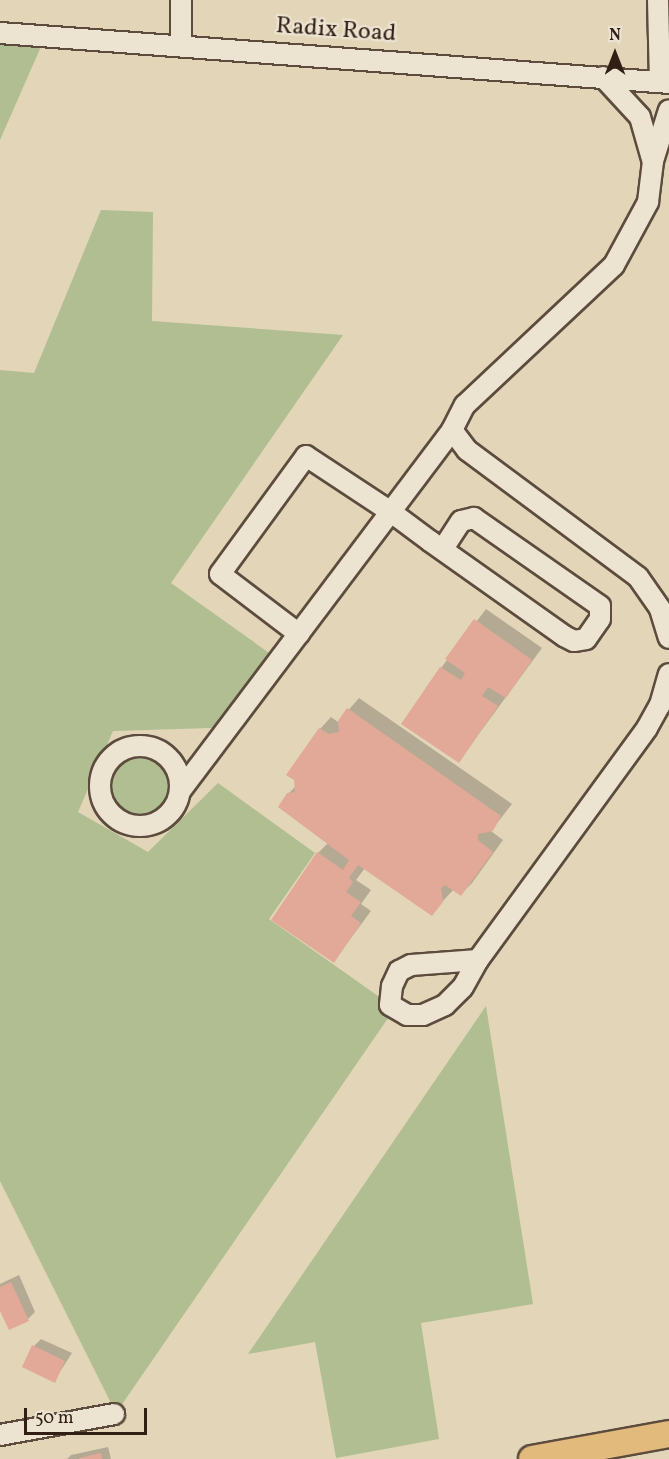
<!DOCTYPE html>
<html>
<head>
<meta charset="utf-8">
<style>
  body { margin:0 }
  #map { position:relative; width:669px; height:1459px; overflow:hidden; background:#e2d5b8; font-family:Vollkorn,serif }
  div>[style] { position:absolute }
  .green>* { inset:0; background:#b0be91 }
  .round { border-radius:50% }
  .shadow>* { inset:0; background:#0003 }
  .building>* { inset:0; background:#e2a998 }
  .roads { filter:drop-shadow(2px 0 #5d4c3e) drop-shadow(-2px 0 #5d4c3e) drop-shadow(0 2px #5d4c3e) drop-shadow(0 -2px #5d4c3e) }
  .minor>* { height:20px; margin:-10px; padding:0 10px; transform-origin:10px; border-radius:10px; background:#ece4d1 }
  .minor>.ring { margin:-10px; padding:0; box-sizing:content-box; background:none; border:20px solid #ece4d1; border-radius:50% }
  .major>* { height:26px; margin:-13px; padding:0 13px; transform-origin:13px; border-radius:13px; background:#e1ba7c }
  span { translate:-50% -50%; white-space:nowrap; text-align:center; line-height:1.15; -webkit-text-stroke:4.5px #ece4d1; paint-order:stroke }
  .street-label { font-size:24px; color:#311e15 }
  .north { position:absolute; left:585px; top:24px; width:60px; height:60px; -webkit-text-stroke:4px #ece4d1; paint-order:stroke; rotate:0deg; font-size:16px; font-weight:700; line-height:24px; text-align:center; color:#311e15 }
  .north::after { content:''; display:block; margin:auto; width:21px; height:27px; background:#311e15; clip-path:polygon(50% 0,100% 100%,50% 72%,0 100%) }
  .scale { position:absolute; left:24px; top:1408px; width:123px; height:27px; box-sizing:border-box; border:3px solid #311e15; border-top:0; padding-left:8px; font-size:18px; line-height:21px; white-space:nowrap; color:#311e15; -webkit-text-stroke:4px #ece4d1; paint-order:stroke }
</style>
</head>
<body>
<div id="map">
  <div class="green">
    <div style="clip-path:polygon(0 39px,43px 42px,0 140px)"></div>
    <div style="clip-path:polygon(101px 210px,153px 212px,152px 321px,343px 335px,171px 583px,286px 665px,242px 727px,113px 731px,78px 812px,148px 852px,218px 783px,315px 853px,269px 919px,395px 1008px,116px 1413px,0 1181px,0 370px,34px 373px)"></div>
    <div class="round" style="left:110px;top:756px;width:58px;height:58px"></div>
    <div style="clip-path:polygon(486px 1006px,533px 1304px,421px 1323px,439px 1439px,336px 1458px,315px 1342px,248px 1354px)"></div>
  </div>
  <div class="shadow">
    <div style="clip-path:polygon(486px 609px,542px 648px,459px 761px,441px 668px)"></div>
    <div style="clip-path:polygon(359px 698px,512px 804px,491px 831px,503px 840px,472px 883px,461px 894px,454px 889px,431px 914px,365px 868px,356px 880px,371px 890px,361px 904px,371px 911px,334px 961px,318px 853px,328px 843px,288px 794px,296px 786px,320px 729px,331px 717px,338px 722px)"></div>
    <div style="clip-path:polygon(19px 1275px,35px 1312px,28px 1319px,0 1307px,0 1284px)"></div>
    <div style="clip-path:polygon(41px 1339px,72px 1353px,54px 1381px,34px 1346px)"></div>
    <div style="clip-path:polygon(108px 1447px,111px 1459px,67px 1459px,71px 1455px)"></div>
  </div>
  <div class="building">
    <div style="clip-path:polygon(474px 619px,532px 660px,506px 698px,488px 687px,482px 696px,498px 706px,459px 763px,401px 724px,440px 667px,461px 680px,465px 673px,445px 659px)"></div>
    <div style="clip-path:polygon(347px 708px,501px 816px,493px 831px,478px 834px,478px 840px,493px 852px,461px 896px,445px 885px,441px 888px,443px 902px,432px 916px,358px 865px,349px 878px,353px 882px,346px 892px,361px 902px,351px 916px,361px 923px,334px 963px,271px 920px,317px 852px,343px 870px,349px 860px,278px 807px,287px 793px,295px 792px,294px 780px,286px 775px,319px 728px,329px 734px,339px 732px,338px 721px)"></div>
    <div style="clip-path:polygon(11px 1282px,29px 1321px,9px 1330px,0 1311px,0 1287px)"></div>
    <div style="clip-path:polygon(32px 1345px,65px 1361px,55px 1383px,22px 1367px)"></div>
    <div style="clip-path:polygon(101px 1453px,102px 1459px,79px 1459px,79px 1458px)"></div>
  </div>
  <div class="roads">
    <div class="minor">
      <div style="left:181px;top:0;width:46px;rotate:90deg"></div>
      <div style="left:658px;top:0;width:82px;rotate:88.6deg"></div>
      <div style="left:0;top:33px;width:671px;rotate:4.27deg"></div>
      <div style="left:603px;top:77px;width:54px;rotate:47.2deg"></div>
      <div style="left:640px;top:117px;width:44px;rotate:74.1deg"></div>
      <div style="left:452px;top:430px;width:25px;rotate:53deg"></div>
      <div style="left:467px;top:450px;width:213px;rotate:36.6deg"></div>
      <div style="left:638px;top:577px;width:39px;rotate:55deg"></div>
      <div style="left:660px;top:609px;width:30px;rotate:73deg"></div>
      <div style="left:299px;top:634px;width:99px;rotate:-142.8deg"></div>
      <div style="left:220px;top:574px;width:146px;rotate:-53.9deg"></div>
      <div style="left:306px;top:456px;width:102px;rotate:33.4deg"></div>
      <div style="left:391px;top:512px;width:49px;rotate:36.6deg"></div>
      <div style="left:430px;top:541px;width:164px;rotate:35.3deg"></div>
      <div style="left:564px;top:636px;width:11px;rotate:27deg"></div>
      <div style="left:574px;top:641px;width:12px;rotate:-9deg"></div>
      <div style="left:586px;top:639px;width:24px;rotate:-55deg"></div>
      <div style="left:600px;top:619px;width:13px;rotate:-90deg"></div>
      <div style="left:600px;top:606px;width:154px;rotate:-145.1deg"></div>
      <div style="left:474px;top:518px;width:13px;rotate:167deg"></div>
      <div style="left:461px;top:521px;width:33px;rotate:123deg"></div>
      <div class="ring" style="left:100px;top:746px;width:60px;height:60px"></div>
      <div style="left:181px;top:790px;width:451px;rotate:-53deg"></div>
      <div style="left:452px;top:430px;width:28px;rotate:-63deg"></div>
      <div style="left:465px;top:405px;width:204px;rotate:-43.2deg"></div>
      <div style="left:614px;top:265px;width:72px;rotate:-61.6deg"></div>
      <div style="left:648px;top:202px;width:41px;rotate:-83deg"></div>
      <div style="left:653px;top:161px;width:53px;rotate:-72.6deg"></div>
      <div style="left:478px;top:960px;width:67px;rotate:175.7deg"></div>
      <div style="left:411px;top:965px;width:13px;rotate:153deg"></div>
      <div style="left:399px;top:971px;width:17px;rotate:115deg"></div>
      <div style="left:392px;top:986px;width:19px;rotate:96deg"></div>
      <div style="left:390px;top:1005px;width:20px;rotate:30deg"></div>
      <div style="left:407px;top:1015px;width:16px"></div>
      <div style="left:423px;top:1015px;width:24px;rotate:-24deg"></div>
      <div style="left:445px;top:1005px;width:25px;rotate:-45deg"></div>
      <div style="left:463px;top:987px;width:31px;rotate:-61deg"></div>
      <div style="left:478px;top:960px;width:287px;rotate:-53.9deg"></div>
      <div style="left:647px;top:728px;width:26px;rotate:-61deg"></div>
      <div style="left:660px;top:705px;width:32px;rotate:-74deg"></div>
      <div style="left:0;top:1435px;width:116px;rotate:-10.4deg"></div>
    </div>
    <div class="major">
      <div style="left:532px;top:1459px;width:139px;rotate:-10.3deg"></div>
    </div>
  </div>
  <div class="street-label">
    <span style="left:336px;top:31px;rotate:4deg">Radix Road</span>
  </div>
  <div class="north">N</div>
  <div class="scale">50 m</div>
</div>
</body>
</html>
